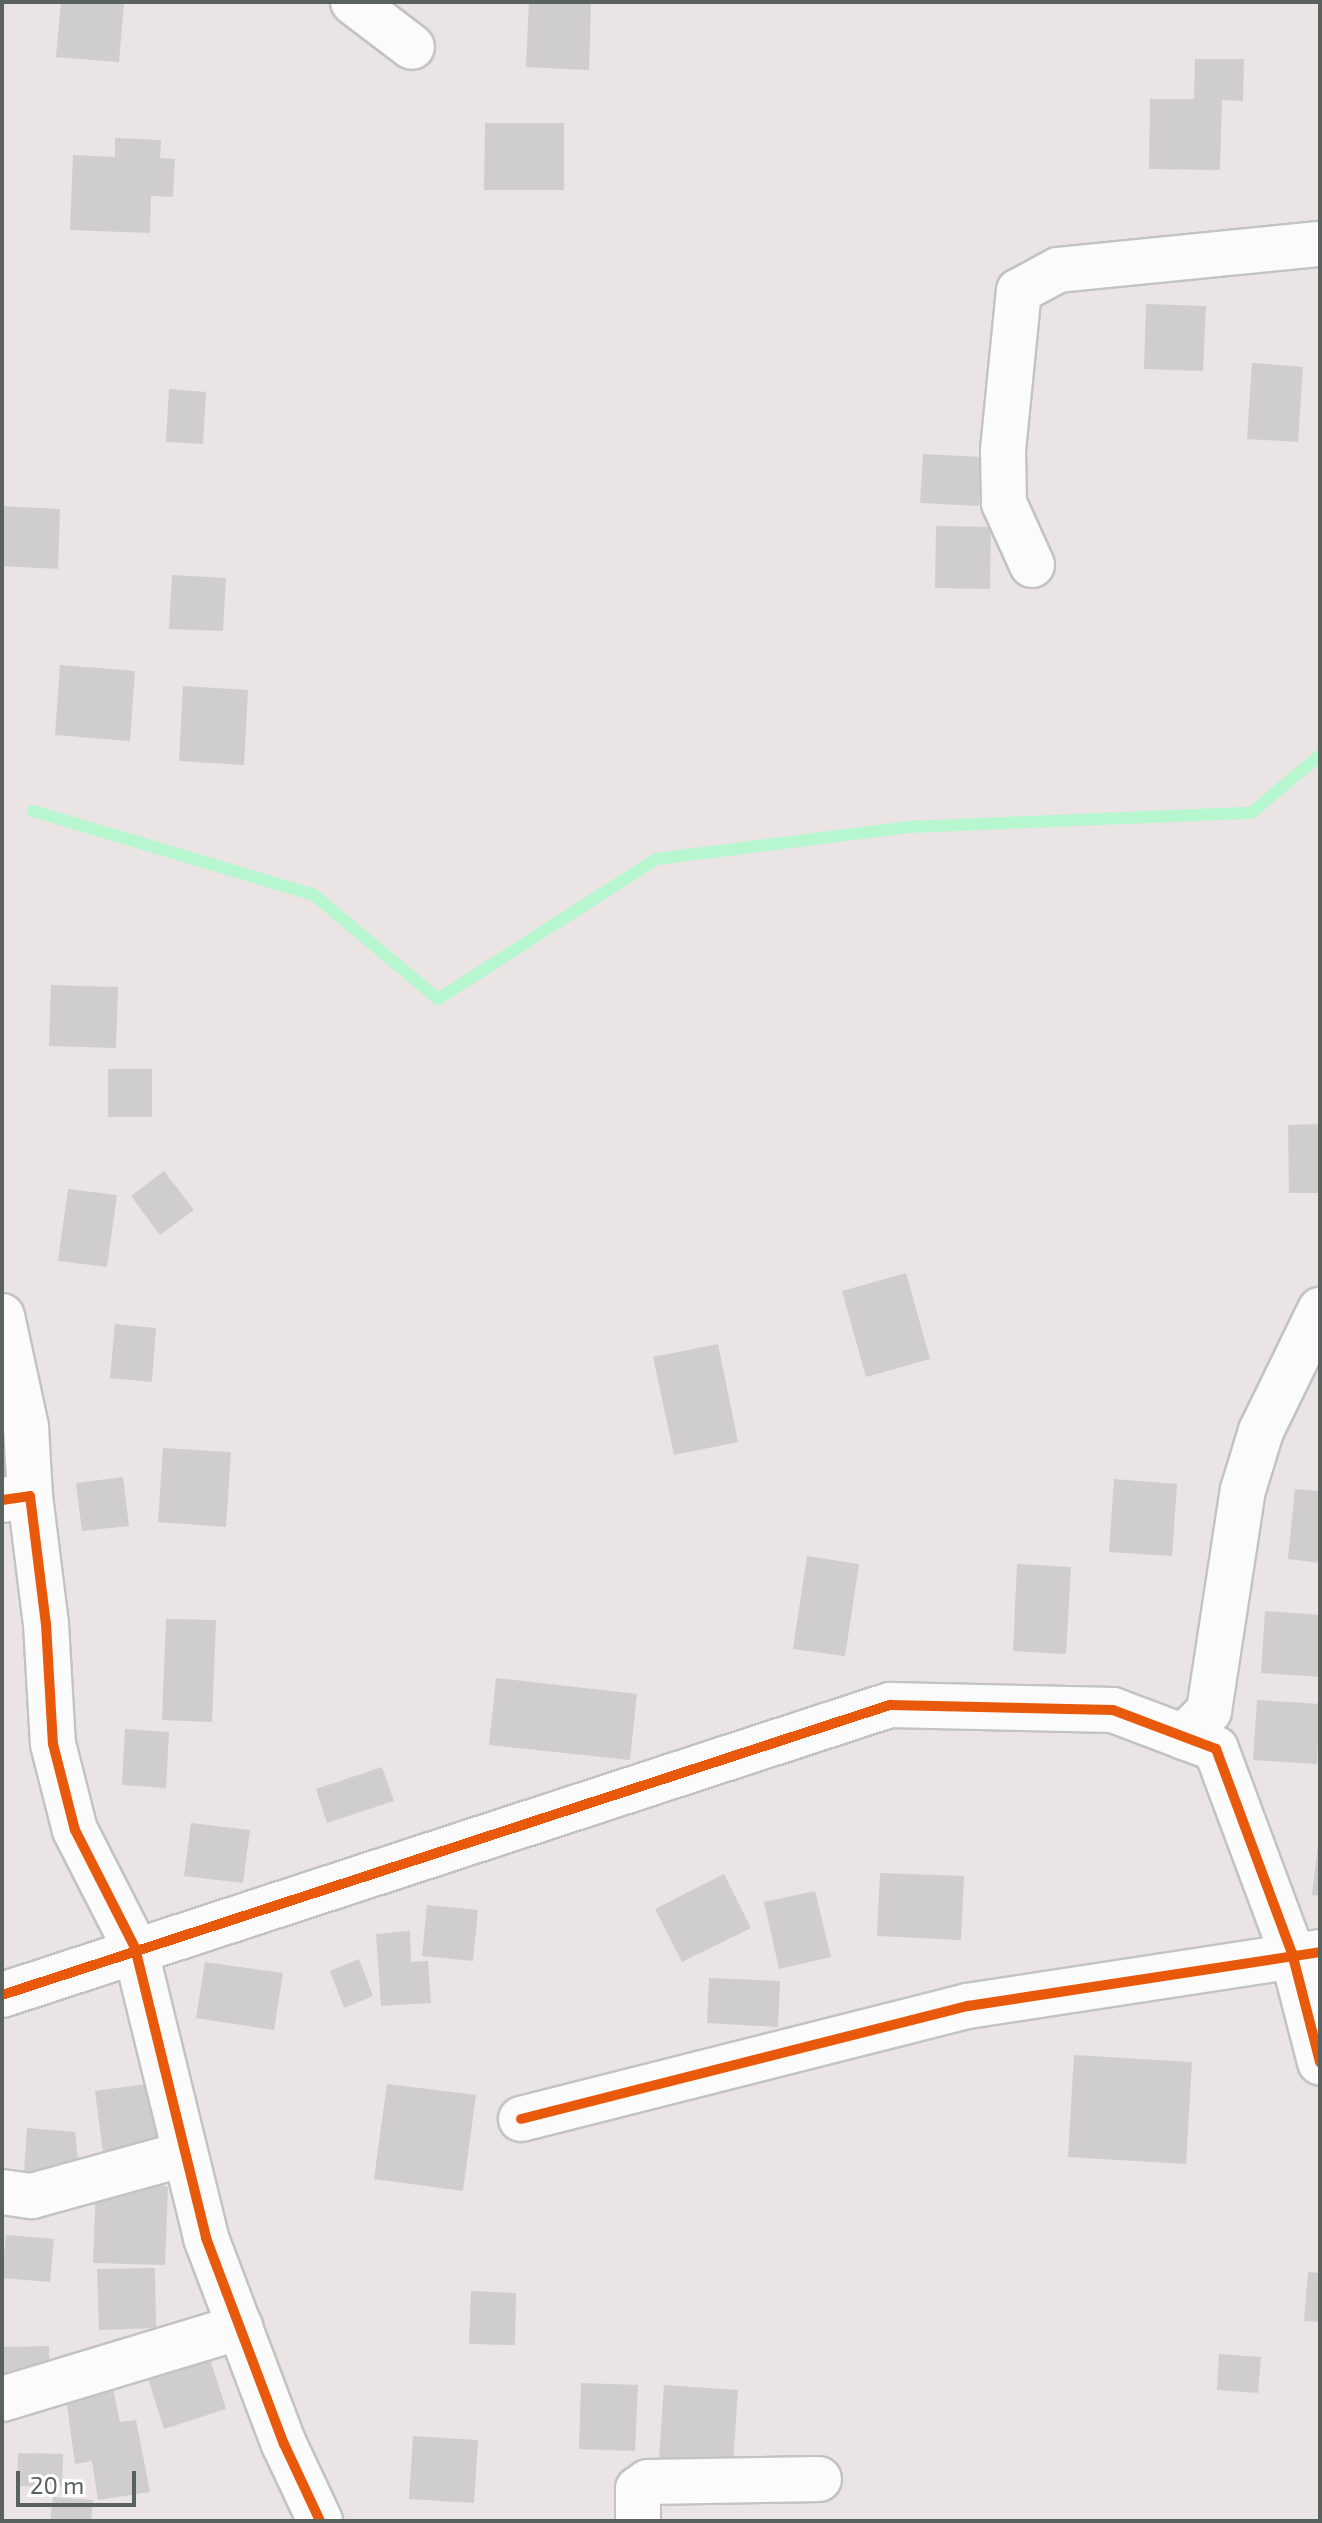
<!DOCTYPE html>
<html>
<head>
<meta charset="utf-8">
<style>
  body { margin:0 }
  #map { position:relative; width:1322px; height:2523px; overflow:hidden; background:#eae4e5; font-family:"Exo 2",sans-serif }
  div>[style] { position:absolute }
  .stream>* { height:12px; margin:-6px; padding:0 6px; transform-origin:6px; border-radius:6px; background:#b6f7cf }
  .building>* { inset:0; background:#d0cdcd }
  .roads { filter:drop-shadow(2px 0 #c2c3c2) drop-shadow(-2px 0 #c2c3c2) drop-shadow(0 2px #c2c3c2) drop-shadow(0 -2px #c2c3c2) }
  .street>* { height:44px; margin:-22px; padding:0 22px; transform-origin:22px; border-radius:22px; background:#fcfbfb }
  .cycleway>* { height:10px; margin:-5px; padding:0 5px; transform-origin:5px; border-radius:5px; background:#e8590c }
  span { translate:-50% -50%; white-space:nowrap; text-align:center; line-height:1.15; -webkit-text-stroke:8px #fff; paint-order:stroke }
  .frame { position:absolute; inset:0; border:4px solid #59625e; pointer-events:none }
  .scale { position:absolute; left:16px; top:2471px; width:120px; height:36px; box-sizing:border-box; border:4px solid #59625e; border-top:0; padding-left:10px; font-size:24px; line-height:28px; white-space:nowrap; color:#59625e; -webkit-text-stroke:6px #fff; paint-order:stroke }
</style>
</head>
<body>
<div id="map">
  <div class="stream">
    <div style="left:33px;top:811px;width:293px;rotate:16.6deg"></div>
    <div style="left:314px;top:895px;width:162px;rotate:40deg"></div>
    <div style="left:438px;top:999px;width:259px;rotate:-32.7deg"></div>
    <div style="left:656px;top:859px;width:256px;rotate:-7.2deg"></div>
    <div style="left:910px;top:827px;width:341px;rotate:-2.4deg"></div>
    <div style="left:1251px;top:813px;width:90px;rotate:-40deg"></div>
  </div>
  <div class="building">
    <div style="clip-path:polygon(61px 2px,124px 2px,119px 62px,56px 57px)"></div>
    <div style="clip-path:polygon(529px 2px,591px 2px,589px 70px,526px 67px)"></div>
    <div style="clip-path:polygon(1195px 59px,1244px 59px,1243px 101px,1222px 100px,1220px 170px,1149px 169px,1150px 99px,1194px 99px)"></div>
    <div style="clip-path:polygon(485px 123px,564px 123px,564px 190px,484px 190px)"></div>
    <div style="clip-path:polygon(115px 138px,161px 140px,160px 158px,175px 159px,173px 197px,151px 196px,150px 233px,70px 230px,73px 155px,115px 157px)"></div>
    <div style="clip-path:polygon(1146px 304px,1206px 306px,1203px 371px,1144px 369px)"></div>
    <div style="clip-path:polygon(1252px 363px,1303px 367px,1298px 442px,1247px 439px)"></div>
    <div style="clip-path:polygon(169px 389px,206px 392px,203px 444px,166px 442px)"></div>
    <div style="clip-path:polygon(923px 454px,982px 457px,979px 506px,920px 503px)"></div>
    <div style="clip-path:polygon(2px 506px,60px 509px,58px 569px,2px 566px)"></div>
    <div style="clip-path:polygon(936px 526px,991px 527px,990px 589px,935px 588px)"></div>
    <div style="clip-path:polygon(172px 575px,226px 578px,223px 631px,169px 629px)"></div>
    <div style="clip-path:polygon(60px 665px,135px 671px,130px 741px,55px 735px)"></div>
    <div style="clip-path:polygon(183px 686px,248px 690px,244px 765px,179px 761px)"></div>
    <div style="clip-path:polygon(51px 985px,118px 987px,116px 1048px,49px 1046px)"></div>
    <div style="clip-path:polygon(108px 1069px,152px 1069px,152px 1117px,108px 1117px)"></div>
    <div style="clip-path:polygon(1320px 1124px,1320px 1193px,1289px 1193px,1288px 1125px)"></div>
    <div style="clip-path:polygon(164px 1171px,194px 1210px,160px 1235px,131px 1196px)"></div>
    <div style="clip-path:polygon(68px 1189px,117px 1195px,107px 1267px,58px 1261px)"></div>
    <div style="clip-path:polygon(906px 1273px,930px 1359px,866px 1377px,842px 1291px)"></div>
    <div style="clip-path:polygon(115px 1324px,156px 1328px,152px 1382px,110px 1378px)"></div>
    <div style="clip-path:polygon(718px 1344px,738px 1442px,674px 1455px,653px 1357px)"></div>
    <div style="clip-path:polygon(163px 1448px,231px 1452px,226px 1527px,158px 1522px)"></div>
    <div style="clip-path:polygon(123px 1477px,129px 1526px,82px 1531px,76px 1483px)"></div>
    <div style="clip-path:polygon(1114px 1479px,1177px 1484px,1172px 1556px,1109px 1552px)"></div>
    <div style="clip-path:polygon(1295px 1489px,1320px 1491px,1320px 1563px,1288px 1559px)"></div>
    <div style="clip-path:polygon(807px 1556px,859px 1564px,845px 1656px,793px 1649px)"></div>
    <div style="clip-path:polygon(1017px 1564px,1071px 1567px,1066px 1654px,1013px 1651px)"></div>
    <div style="clip-path:polygon(1265px 1611px,1320px 1615px,1320px 1677px,1261px 1673px)"></div>
    <div style="clip-path:polygon(166px 1619px,216px 1620px,212px 1722px,162px 1720px)"></div>
    <div style="clip-path:polygon(496px 1678px,637px 1694px,630px 1760px,489px 1745px)"></div>
    <div style="clip-path:polygon(1257px 1700px,1320px 1704px,1317px 1764px,1253px 1760px)"></div>
    <div style="clip-path:polygon(125px 1729px,169px 1732px,166px 1788px,122px 1785px)"></div>
    <div style="clip-path:polygon(382px 1767px,394px 1801px,327px 1823px,316px 1789px)"></div>
    <div style="clip-path:polygon(191px 1823px,250px 1830px,243px 1883px,184px 1876px)"></div>
    <div style="clip-path:polygon(1318px 1845px,1320px 1845px,1320px 1896px,1312px 1895px)"></div>
    <div style="clip-path:polygon(880px 1873px,964px 1876px,961px 1940px,877px 1936px)"></div>
    <div style="clip-path:polygon(724px 1874px,751px 1928px,682px 1962px,655px 1909px)"></div>
    <div style="clip-path:polygon(815px 1891px,831px 1957px,779px 1969px,764px 1902px)"></div>
    <div style="clip-path:polygon(427px 1905px,478px 1910px,473px 1961px,422px 1956px)"></div>
    <div style="clip-path:polygon(410px 1931px,411px 1962px,428px 1961px,431px 2003px,381px 2006px,376px 1934px)"></div>
    <div style="clip-path:polygon(359px 1959px,373px 1996px,344px 2008px,330px 1971px)"></div>
    <div style="clip-path:polygon(205px 1962px,283px 1973px,274px 2030px,196px 2018px)"></div>
    <div style="clip-path:polygon(709px 1978px,780px 1981px,778px 2027px,707px 2023px)"></div>
    <div style="clip-path:polygon(1074px 2055px,1192px 2062px,1186px 2164px,1068px 2157px)"></div>
    <div style="clip-path:polygon(154px 2083px,164px 2151px,104px 2159px,95px 2091px)"></div>
    <div style="clip-path:polygon(387px 2084px,476px 2095px,463px 2191px,374px 2179px)"></div>
    <div style="clip-path:polygon(27px 2128px,75px 2132px,80px 2180px,24px 2172px)"></div>
    <div style="clip-path:polygon(126px 2173px,168px 2187px,165px 2265px,93px 2263px,96px 2184px)"></div>
    <div style="clip-path:polygon(6px 2235px,54px 2239px,50px 2282px,2px 2278px)"></div>
    <div style="clip-path:polygon(155px 2268px,156px 2328px,99px 2330px,97px 2269px)"></div>
    <div style="clip-path:polygon(1308px 2272px,1320px 2273px,1320px 2322px,1304px 2321px)"></div>
    <div style="clip-path:polygon(471px 2291px,516px 2293px,515px 2345px,469px 2344px)"></div>
    <div style="clip-path:polygon(204px 2340px,226px 2409px,164px 2429px,142px 2359px)"></div>
    <div style="clip-path:polygon(49px 2346px,50px 2385px,2px 2386px,2px 2347px)"></div>
    <div style="clip-path:polygon(1219px 2354px,1261px 2357px,1258px 2393px,1217px 2390px)"></div>
    <div style="clip-path:polygon(109px 2370px,120px 2422px,136px 2420px,150px 2492px,98px 2500px,92px 2461px,75px 2464px,64px 2384px)"></div>
    <div style="clip-path:polygon(581px 2383px,638px 2385px,635px 2451px,579px 2449px)"></div>
    <div style="clip-path:polygon(664px 2385px,738px 2390px,733px 2464px,659px 2459px)"></div>
    <div style="clip-path:polygon(413px 2436px,478px 2440px,474px 2503px,409px 2499px)"></div>
    <div style="clip-path:polygon(18px 2453px,63px 2454px,62px 2487px,17px 2486px)"></div>
    <div style="clip-path:polygon(53px 2497px,93px 2500px,91px 2521px,50px 2521px)"></div>
  </div>
  <div class="roads">
    <div class="street">
      <div style="left:353px;top:2px;width:74px;rotate:37.3deg"></div>
      <div style="left:1032px;top:565px;width:68px;rotate:-114.3deg"></div>
      <div style="left:1004px;top:503px;width:53px;rotate:-91.1deg"></div>
      <div style="left:1003px;top:450px;width:160px;rotate:-84.3deg"></div>
      <div style="left:1019px;top:291px;width:44px;rotate:-28.3deg"></div>
      <div style="left:1058px;top:270px;width:263px;rotate:-5.7deg"></div>
      <div style="left:2px;top:1316px;width:114px;rotate:77.8deg"></div>
      <div style="left:26px;top:1427px;width:69px;rotate:86.7deg"></div>
      <div style="left:2px;top:1500px;width:28px;rotate:-8deg"></div>
      <div style="left:30px;top:1496px;width:129px;rotate:82.9deg"></div>
      <div style="left:46px;top:1624px;width:120px;rotate:86.7deg"></div>
      <div style="left:53px;top:1744px;width:89px;rotate:75.7deg"></div>
      <div style="left:75px;top:1830px;width:132px;rotate:63deg"></div>
      <div style="left:135px;top:1948px;width:299px;rotate:76.2deg"></div>
      <div style="left:206px;top:2238px;width:220px;rotate:69.3deg"></div>
      <div style="left:284px;top:2444px;width:85px;rotate:64.9deg"></div>
      <div style="left:1183px;top:1737px;width:37px;rotate:-45deg"></div>
      <div style="left:1209px;top:1711px;width:224px;rotate:-81.3deg"></div>
      <div style="left:1243px;top:1490px;width:62px;rotate:-73deg"></div>
      <div style="left:1261px;top:1431px;width:135px;rotate:-64deg"></div>
      <div style="left:2px;top:1995px;width:934px;rotate:-18.09deg"></div>
      <div style="left:890px;top:1705px;width:223px;rotate:1.3deg"></div>
      <div style="left:1113px;top:1710px;width:110px;rotate:20.7deg"></div>
      <div style="left:1216px;top:1749px;width:218px;rotate:69.6deg"></div>
      <div style="left:1292px;top:1953px;width:113px;rotate:75.6deg"></div>
      <div style="left:521px;top:2119px;width:461px;rotate:-14.2deg"></div>
      <div style="left:968px;top:2006px;width:356px;rotate:-8.7deg"></div>
      <div style="left:2px;top:2192px;width:30px;rotate:8deg"></div>
      <div style="left:32px;top:2196px;width:159px;rotate:-15.4deg"></div>
      <div style="left:2px;top:2399px;width:249px;rotate:-16.8deg"></div>
      <div style="left:638px;top:2521px;width:32px;rotate:-90deg"></div>
      <div style="left:638px;top:2489px;width:12px;rotate:-35deg"></div>
      <div style="left:648px;top:2482px;width:171px;rotate:-1deg"></div>
    </div>
  </div>
  <div class="cycleway">
    <div style="left:2px;top:1500px;width:28px;rotate:-8deg"></div>
    <div style="left:30px;top:1496px;width:129px;rotate:82.9deg"></div>
    <div style="left:46px;top:1624px;width:120px;rotate:86.7deg"></div>
    <div style="left:53px;top:1744px;width:89px;rotate:75.7deg"></div>
    <div style="left:75px;top:1830px;width:132px;rotate:63deg"></div>
    <div style="left:135px;top:1948px;width:299px;rotate:76.2deg"></div>
    <div style="left:206px;top:2238px;width:220px;rotate:69.3deg"></div>
    <div style="left:284px;top:2444px;width:85px;rotate:64.9deg"></div>
    <div style="left:2px;top:1995px;width:934px;rotate:-18.09deg"></div>
    <div style="left:890px;top:1705px;width:223px;rotate:1.3deg"></div>
    <div style="left:1113px;top:1710px;width:110px;rotate:20.7deg"></div>
    <div style="left:1216px;top:1749px;width:218px;rotate:69.6deg"></div>
    <div style="left:1292px;top:1953px;width:113px;rotate:75.6deg"></div>
    <div style="left:521px;top:2119px;width:461px;rotate:-14.2deg"></div>
    <div style="left:968px;top:2006px;width:356px;rotate:-8.7deg"></div>
  </div>
  <div class="frame"></div>
  <div class="scale">20 m</div>
</div>
</body>
</html>
